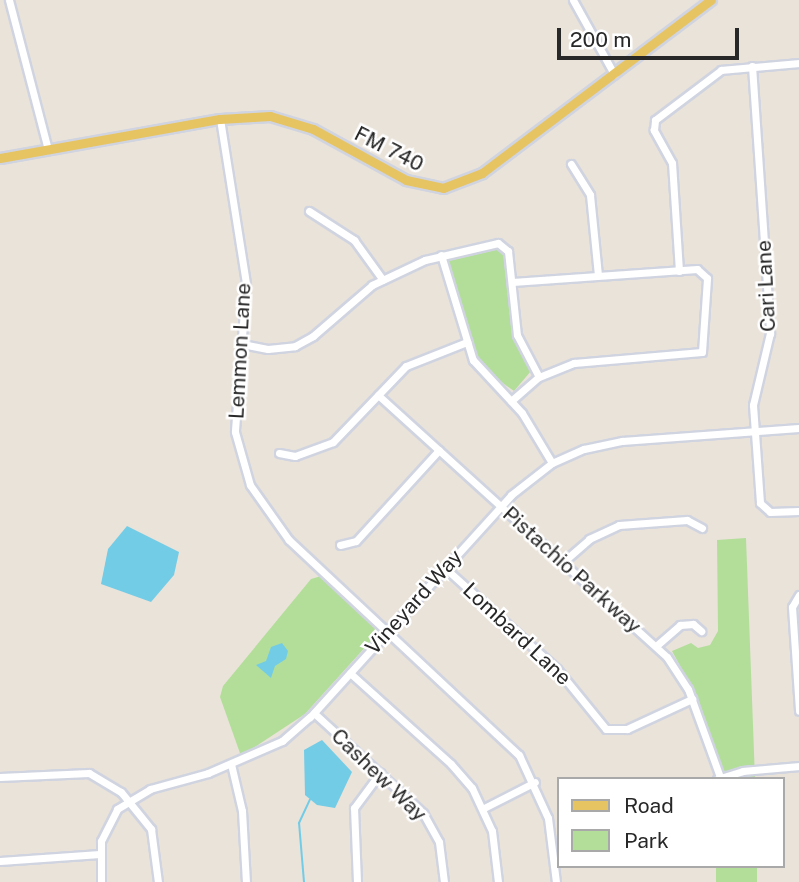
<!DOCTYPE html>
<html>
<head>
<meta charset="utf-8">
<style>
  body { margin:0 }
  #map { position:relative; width:799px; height:882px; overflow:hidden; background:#eae3da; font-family:"Public Sans",sans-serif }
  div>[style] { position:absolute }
  .green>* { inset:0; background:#b3de9a }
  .water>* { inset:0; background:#73cce6 }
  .stream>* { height:2px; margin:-1px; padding:0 1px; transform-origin:1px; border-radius:1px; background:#73cce6 }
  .roads { filter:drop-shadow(2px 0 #d0d4e0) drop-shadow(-2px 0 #d0d4e0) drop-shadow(0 2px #d0d4e0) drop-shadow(0 -2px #d0d4e0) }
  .minor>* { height:7px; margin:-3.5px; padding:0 3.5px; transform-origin:3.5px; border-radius:3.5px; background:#fff }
  .major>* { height:9px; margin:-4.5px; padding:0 4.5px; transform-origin:4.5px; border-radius:4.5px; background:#e7c462 }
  span { translate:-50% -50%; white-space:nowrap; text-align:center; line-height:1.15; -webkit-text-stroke:5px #fff; paint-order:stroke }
  .street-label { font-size:21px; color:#282828 }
  .legend { position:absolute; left:557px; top:777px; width:228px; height:91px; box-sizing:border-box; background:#fff; border:2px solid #a9a9a9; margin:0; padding:9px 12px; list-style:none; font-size:21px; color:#282828 }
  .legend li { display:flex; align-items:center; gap:14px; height:35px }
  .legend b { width:35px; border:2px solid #a9a9a9 }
  .scale { position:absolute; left:557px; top:28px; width:182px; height:32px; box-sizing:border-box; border:4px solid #282828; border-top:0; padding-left:9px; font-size:21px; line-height:24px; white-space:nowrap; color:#282828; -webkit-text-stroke:5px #fff; paint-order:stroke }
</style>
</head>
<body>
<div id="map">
  <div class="green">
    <div style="clip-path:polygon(493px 246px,506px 254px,514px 338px,531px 371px,514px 391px,493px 376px,478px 357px,446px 259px)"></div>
    <div style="clip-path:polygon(746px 538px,755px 779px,725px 779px,699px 701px,672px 651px,691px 643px,698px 648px,710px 645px,718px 631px,717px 540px)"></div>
    <div style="clip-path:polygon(321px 576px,376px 625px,378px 633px,305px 714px,241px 756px,220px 697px,223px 686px,311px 579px)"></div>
    <div style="clip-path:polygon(716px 866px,757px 866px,757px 882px,716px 882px)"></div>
  </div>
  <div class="water">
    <div style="clip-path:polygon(127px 526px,179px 552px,174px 575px,151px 602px,101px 584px,108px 549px)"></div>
    <div style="clip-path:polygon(282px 643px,288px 651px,286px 659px,275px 666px,271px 678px,256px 665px,266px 661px,271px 647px)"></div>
    <div style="clip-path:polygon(322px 740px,352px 772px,335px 808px,317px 805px,305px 795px,304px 750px)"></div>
  </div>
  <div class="stream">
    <div style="left:304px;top:882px;width:59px;rotate:-94.8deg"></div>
    <div style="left:299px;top:823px;width:26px;rotate:-65deg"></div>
  </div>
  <div class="roads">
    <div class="minor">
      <div style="left:9px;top:0;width:155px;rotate:75.4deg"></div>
      <div style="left:573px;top:0;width:85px;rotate:61deg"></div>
      <div style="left:752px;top:66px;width:268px;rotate:86.1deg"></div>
      <div style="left:770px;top:333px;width:74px;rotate:103.3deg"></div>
      <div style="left:753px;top:405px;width:98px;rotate:85.9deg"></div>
      <div style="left:760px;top:503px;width:13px;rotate:42deg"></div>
      <div style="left:770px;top:512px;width:29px;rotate:-2deg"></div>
      <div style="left:220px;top:119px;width:167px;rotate:81deg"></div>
      <div style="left:246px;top:284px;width:148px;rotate:94.3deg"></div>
      <div style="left:235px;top:432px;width:55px;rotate:74.2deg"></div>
      <div style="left:250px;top:485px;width:67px;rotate:54.7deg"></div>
      <div style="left:289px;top:540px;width:315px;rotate:43.1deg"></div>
      <div style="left:519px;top:755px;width:69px;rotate:65.3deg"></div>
      <div style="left:548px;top:818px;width:64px;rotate:82.9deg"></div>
      <div style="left:571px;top:164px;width:36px;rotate:58deg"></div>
      <div style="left:590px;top:195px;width:80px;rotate:84.3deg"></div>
      <div style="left:309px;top:211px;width:54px;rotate:32.8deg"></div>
      <div style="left:354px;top:240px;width:49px;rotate:54.1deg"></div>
      <div style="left:441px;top:255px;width:110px;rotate:73.1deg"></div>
      <div style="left:473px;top:360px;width:72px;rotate:47.2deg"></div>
      <div style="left:522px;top:413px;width:58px;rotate:59deg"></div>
      <div style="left:679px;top:271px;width:108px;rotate:-93.7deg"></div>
      <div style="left:672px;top:163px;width:38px;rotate:-119deg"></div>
      <div style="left:654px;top:130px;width:10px;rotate:-84deg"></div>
      <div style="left:655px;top:120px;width:83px;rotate:-37.1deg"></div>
      <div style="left:721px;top:70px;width:78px;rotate:-5.1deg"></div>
      <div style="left:242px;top:344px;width:26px;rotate:11deg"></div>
      <div style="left:268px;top:349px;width:27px;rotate:-6deg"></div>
      <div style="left:295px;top:346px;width:21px;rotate:-29deg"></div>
      <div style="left:313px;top:336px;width:78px;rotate:-40.8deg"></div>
      <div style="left:372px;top:285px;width:59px;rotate:-25.3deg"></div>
      <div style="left:425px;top:260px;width:75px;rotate:-13.1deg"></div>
      <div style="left:498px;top:243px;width:13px;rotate:39deg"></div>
      <div style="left:508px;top:251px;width:84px;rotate:83.9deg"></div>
      <div style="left:517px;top:335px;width:47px;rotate:62.4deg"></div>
      <div style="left:378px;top:395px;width:390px;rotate:42.2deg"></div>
      <div style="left:667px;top:657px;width:38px;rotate:57deg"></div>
      <div style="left:688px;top:689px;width:94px;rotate:70deg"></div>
      <div style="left:511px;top:401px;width:37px;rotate:-41deg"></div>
      <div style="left:539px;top:377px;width:38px;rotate:-22deg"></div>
      <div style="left:574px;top:363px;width:128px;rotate:-4.9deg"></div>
      <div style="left:702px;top:352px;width:74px;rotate:-86.1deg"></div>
      <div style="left:707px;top:278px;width:13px;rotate:-138deg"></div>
      <div style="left:697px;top:269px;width:185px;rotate:176deg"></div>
      <div style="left:279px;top:453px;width:16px;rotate:11deg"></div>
      <div style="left:295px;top:456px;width:40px;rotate:-20.2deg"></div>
      <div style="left:333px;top:442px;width:105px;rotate:-46.2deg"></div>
      <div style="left:406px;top:366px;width:66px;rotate:-21.5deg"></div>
      <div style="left:340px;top:545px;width:16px;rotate:-14deg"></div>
      <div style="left:356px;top:541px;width:123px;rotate:-47.6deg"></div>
      <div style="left:563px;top:562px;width:35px;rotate:-41deg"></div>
      <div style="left:589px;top:539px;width:33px;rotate:-25deg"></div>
      <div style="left:619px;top:525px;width:68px;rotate:-4.2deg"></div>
      <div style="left:687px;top:520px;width:17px;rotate:28deg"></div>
      <div style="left:445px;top:568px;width:151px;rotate:42deg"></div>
      <div style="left:557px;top:669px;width:77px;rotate:50.8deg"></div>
      <div style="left:606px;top:729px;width:21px"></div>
      <div style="left:627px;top:729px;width:72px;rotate:-24.8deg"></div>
      <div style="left:799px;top:595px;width:14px;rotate:120deg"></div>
      <div style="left:792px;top:607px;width:104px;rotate:86.1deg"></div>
      <div style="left:656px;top:646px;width:32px;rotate:-41deg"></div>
      <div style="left:680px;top:625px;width:13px;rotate:-4deg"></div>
      <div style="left:693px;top:624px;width:11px;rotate:41deg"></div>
      <div style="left:350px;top:673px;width:136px;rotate:42deg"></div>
      <div style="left:451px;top:764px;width:32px;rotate:49deg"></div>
      <div style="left:472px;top:788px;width:47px;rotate:65.1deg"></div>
      <div style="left:492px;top:831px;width:51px;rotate:83.3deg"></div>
      <div style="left:314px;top:713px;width:148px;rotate:42.5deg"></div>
      <div style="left:423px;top:813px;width:33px;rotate:61deg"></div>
      <div style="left:439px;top:842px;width:40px;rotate:82.9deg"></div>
      <div style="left:231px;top:764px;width:48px;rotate:76.8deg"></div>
      <div style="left:242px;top:811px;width:71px;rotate:86.8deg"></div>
      <div style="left:0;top:777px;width:89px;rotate:-2.6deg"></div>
      <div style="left:89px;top:773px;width:37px;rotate:31deg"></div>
      <div style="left:121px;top:792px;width:48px;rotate:51deg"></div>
      <div style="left:151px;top:829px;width:53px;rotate:82.5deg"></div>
      <div style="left:717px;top:779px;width:27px;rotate:-17deg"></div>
      <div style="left:743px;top:771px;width:56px;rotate:-5.1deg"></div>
      <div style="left:484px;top:808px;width:57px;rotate:-27deg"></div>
      <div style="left:0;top:861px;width:100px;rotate:-4deg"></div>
      <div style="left:101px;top:882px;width:41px;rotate:-90deg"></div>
      <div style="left:101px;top:841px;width:36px;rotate:-63deg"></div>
      <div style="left:117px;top:809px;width:39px;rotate:-31deg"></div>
      <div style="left:150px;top:789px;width:60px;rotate:-15.4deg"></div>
      <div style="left:208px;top:773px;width:81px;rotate:-23.4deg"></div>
      <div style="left:282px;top:741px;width:37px;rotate:-41deg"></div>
      <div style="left:310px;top:717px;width:299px;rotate:-47.8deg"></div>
      <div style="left:511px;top:495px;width:52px;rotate:-38deg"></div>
      <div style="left:552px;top:463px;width:35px;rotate:-24deg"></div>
      <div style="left:584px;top:449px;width:39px;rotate:-12deg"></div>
      <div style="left:622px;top:441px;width:177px;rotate:-4.2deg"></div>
      <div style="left:357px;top:882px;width:74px;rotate:-92.3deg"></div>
      <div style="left:354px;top:808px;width:44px;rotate:-53.4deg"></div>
    </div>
    <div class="major">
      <div style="left:0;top:158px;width:223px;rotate:-10.1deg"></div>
      <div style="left:220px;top:119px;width:50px;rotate:-3.4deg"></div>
      <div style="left:270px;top:116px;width:45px;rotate:16.8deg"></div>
      <div style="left:313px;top:129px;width:106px;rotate:28.7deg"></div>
      <div style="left:406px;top:180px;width:38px;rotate:12deg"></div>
      <div style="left:443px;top:188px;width:42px;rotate:-21deg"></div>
      <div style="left:482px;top:173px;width:287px;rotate:-37.1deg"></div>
    </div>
  </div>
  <div class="street-label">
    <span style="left:389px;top:149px;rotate:27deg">FM 740</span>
    <span style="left:766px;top:286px;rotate:-93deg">Cari Lane</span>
    <span style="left:240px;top:351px;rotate:-87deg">Lemmon Lane</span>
    <span style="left:572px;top:570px;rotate:42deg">Pistachio Parkway</span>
    <span style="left:414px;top:602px;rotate:-48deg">Vineyard Way</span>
    <span style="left:517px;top:634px;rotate:43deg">Lombard Lane</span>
    <span style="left:379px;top:775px;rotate:44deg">Cashew Way</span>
  </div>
  <ul class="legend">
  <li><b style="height:9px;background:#e7c462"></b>Road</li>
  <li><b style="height:19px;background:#b3de9a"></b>Park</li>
  </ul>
  <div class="scale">200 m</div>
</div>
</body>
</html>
